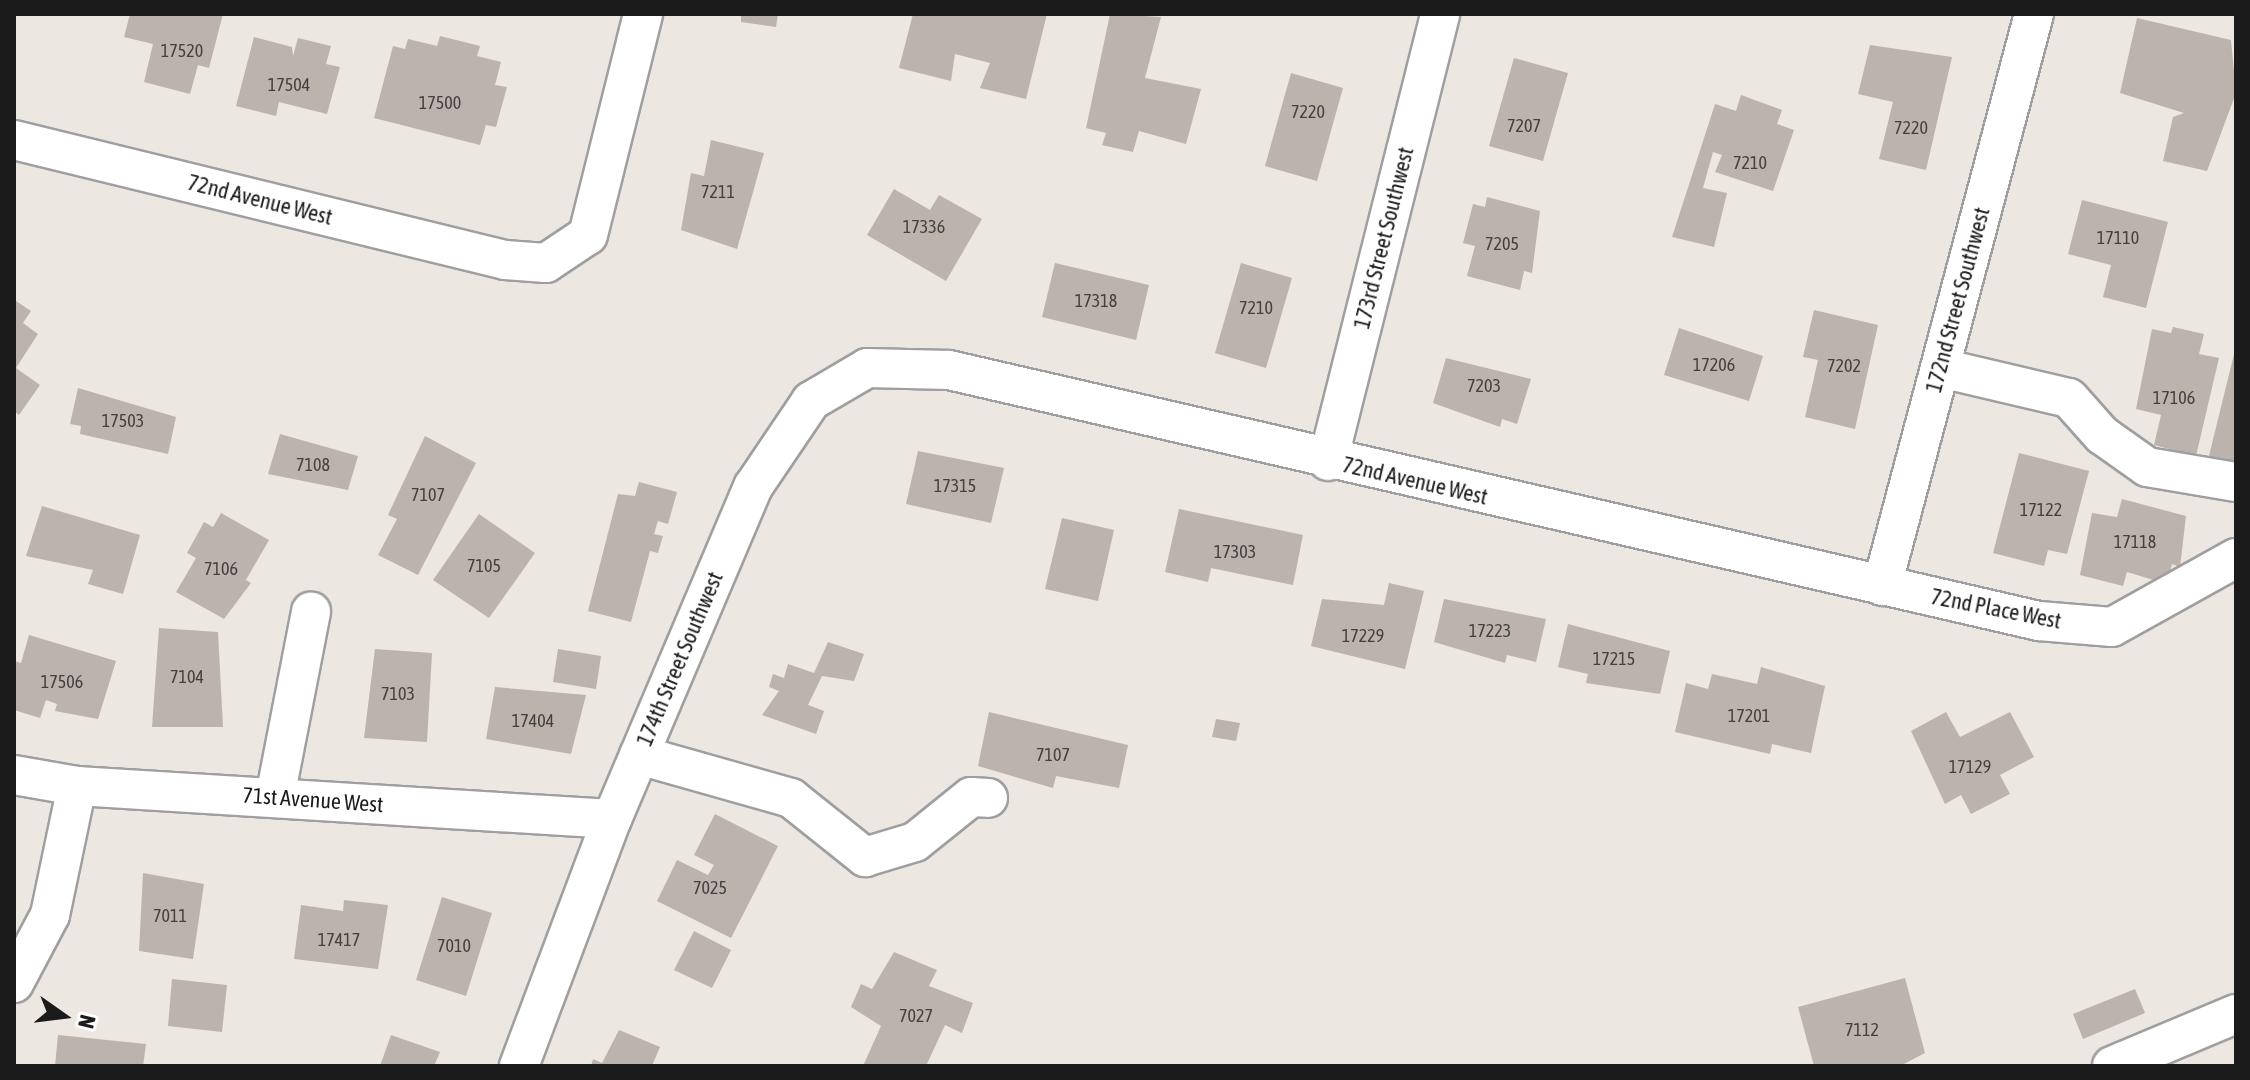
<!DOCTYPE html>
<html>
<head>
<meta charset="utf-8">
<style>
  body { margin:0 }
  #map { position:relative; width:2250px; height:1080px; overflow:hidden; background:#ece7e0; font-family:"Asap Condensed",sans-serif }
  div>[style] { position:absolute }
  .building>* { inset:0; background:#bcb3ad }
  .roads { filter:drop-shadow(2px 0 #9f9f9f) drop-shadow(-2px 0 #9f9f9f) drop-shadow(0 2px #9f9f9f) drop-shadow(0 -2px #9f9f9f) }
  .minor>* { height:38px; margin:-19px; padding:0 19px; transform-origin:19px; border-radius:19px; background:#fff }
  span { translate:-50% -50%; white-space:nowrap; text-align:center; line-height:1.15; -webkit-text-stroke:7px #fff; paint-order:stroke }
  .number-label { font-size:18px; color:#434140 }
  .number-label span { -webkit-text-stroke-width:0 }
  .street-label { font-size:22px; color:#1b1b1b }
  .frame { position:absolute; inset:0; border:16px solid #1b1b1b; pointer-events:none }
  .north { position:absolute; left:24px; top:976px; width:80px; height:80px; -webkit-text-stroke:6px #fff; paint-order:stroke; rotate:104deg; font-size:22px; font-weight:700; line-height:32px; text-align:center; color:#1b1b1b }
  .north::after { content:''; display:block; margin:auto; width:28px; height:36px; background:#1b1b1b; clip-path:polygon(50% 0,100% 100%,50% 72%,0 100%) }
</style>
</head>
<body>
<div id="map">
  <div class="building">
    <div style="clip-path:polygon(130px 14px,223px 14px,209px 68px,198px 65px,190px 94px,144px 82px,153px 44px,124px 37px)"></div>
    <div style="clip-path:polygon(741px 14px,778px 14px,776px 27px,741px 22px)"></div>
    <div style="clip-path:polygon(913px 14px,1047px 14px,1026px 99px,980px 88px,990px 63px,955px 54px,951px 81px,899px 68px)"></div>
    <div style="clip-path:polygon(1110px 14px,1161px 17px,1145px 78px,1201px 89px,1186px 144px,1139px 131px,1133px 152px,1102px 145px,1106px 133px,1086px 128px)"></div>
    <div style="clip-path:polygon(2137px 18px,2231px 40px,2236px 93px,2207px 171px,2163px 161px,2173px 117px,2184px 113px,2120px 93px)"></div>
    <div style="clip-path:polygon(440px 36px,480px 46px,477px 56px,501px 62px,495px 85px,507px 87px,496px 127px,486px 125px,480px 145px,374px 118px,393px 46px,405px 49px,408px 39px,437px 46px)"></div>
    <div style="clip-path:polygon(254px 37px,292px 47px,293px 56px,298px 38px,331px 46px,326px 64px,340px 67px,327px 114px,279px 102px,276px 116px,236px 106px)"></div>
    <div style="clip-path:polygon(1870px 45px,1952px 57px,1926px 170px,1879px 159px,1893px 102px,1858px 94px)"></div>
    <div style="clip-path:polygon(1514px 58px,1568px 73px,1543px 161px,1489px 146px)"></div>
    <div style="clip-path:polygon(1291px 73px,1343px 88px,1317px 181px,1265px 166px)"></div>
    <div style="clip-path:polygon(1741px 95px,1782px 110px,1777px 124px,1794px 130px,1773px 191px,1715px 172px,1722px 155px,1713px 152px,1703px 188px,1727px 193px,1714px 247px,1672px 237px,1715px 104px,1736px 111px)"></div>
    <div style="clip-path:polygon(711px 140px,764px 153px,737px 249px,681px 230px,691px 173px,704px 176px)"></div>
    <div style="clip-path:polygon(894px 189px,930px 210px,939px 195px,982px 219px,946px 281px,867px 235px)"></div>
    <div style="clip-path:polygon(1487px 197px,1540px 211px,1532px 273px,1524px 271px,1520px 290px,1467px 276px,1475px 246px,1463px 243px,1473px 204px,1485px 207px)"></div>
    <div style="clip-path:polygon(2082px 200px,2168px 222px,2146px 308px,2103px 297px,2111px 265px,2068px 254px)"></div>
    <div style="clip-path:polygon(1055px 263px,1149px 285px,1136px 340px,1042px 317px)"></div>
    <div style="clip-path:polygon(1241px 263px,1292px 278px,1266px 368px,1215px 353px)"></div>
    <div style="clip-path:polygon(16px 301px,31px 311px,23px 323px,38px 334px,16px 368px,40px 385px,19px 415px,14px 411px)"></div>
    <div style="clip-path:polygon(1814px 310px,1878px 325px,1855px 429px,1805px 417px,1818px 360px,1803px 357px)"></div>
    <div style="clip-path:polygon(2173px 327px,2204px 334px,2199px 354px,2219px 358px,2196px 456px,2154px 445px,2161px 415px,2136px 409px,2152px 329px,2171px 333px)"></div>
    <div style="clip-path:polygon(1679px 328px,1763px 356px,1749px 401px,1664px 375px)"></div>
    <div style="clip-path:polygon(2235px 350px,2236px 350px,2236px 466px,2208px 460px)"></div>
    <div style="clip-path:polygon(1446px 358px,1531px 379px,1517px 424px,1502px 419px,1500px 427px,1433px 403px)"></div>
    <div style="clip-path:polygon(78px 388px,176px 417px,168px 454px,80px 434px,81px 426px,70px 424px)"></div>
    <div style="clip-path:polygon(280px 434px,358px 456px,348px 490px,268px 474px)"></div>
    <div style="clip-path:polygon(425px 436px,476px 463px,418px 575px,378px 555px,397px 519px,388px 515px)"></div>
    <div style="clip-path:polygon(918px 451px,1004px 468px,991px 523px,906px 504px)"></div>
    <div style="clip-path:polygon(2019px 453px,2089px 471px,2067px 554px,2048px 550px,2044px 566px,1993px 553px)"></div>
    <div style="clip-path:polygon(639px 482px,677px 492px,668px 524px,658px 521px,654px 534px,663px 536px,658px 553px,650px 551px,631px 622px,588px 611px,618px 494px,635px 496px)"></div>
    <div style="clip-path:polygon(2122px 499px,2186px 516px,2180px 567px,2172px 564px,2167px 584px,2127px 572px,2123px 586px,2080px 575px,2092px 513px,2117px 517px)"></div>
    <div style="clip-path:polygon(42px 506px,140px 535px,123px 594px,88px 584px,93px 570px,26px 556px)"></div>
    <div style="clip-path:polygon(1179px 509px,1303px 535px,1293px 585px,1211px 568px,1208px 582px,1165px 572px)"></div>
    <div style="clip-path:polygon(221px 513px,269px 540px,246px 580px,251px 583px,224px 619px,176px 592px,196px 558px,187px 553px,204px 522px,213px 527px)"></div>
    <div style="clip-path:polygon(479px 514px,535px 553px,489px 618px,433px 580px)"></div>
    <div style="clip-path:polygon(1062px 518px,1114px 530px,1098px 601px,1045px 589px)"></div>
    <div style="clip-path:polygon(1389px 583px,1424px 591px,1405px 669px,1311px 646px,1322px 599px,1384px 605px)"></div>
    <div style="clip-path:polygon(1444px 599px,1546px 619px,1536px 662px,1507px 655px,1505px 663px,1434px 642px)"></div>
    <div style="clip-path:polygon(1568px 624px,1670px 651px,1660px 694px,1586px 683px,1588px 674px,1558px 667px)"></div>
    <div style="clip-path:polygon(159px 628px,218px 632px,223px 727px,152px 727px)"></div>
    <div style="clip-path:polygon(29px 635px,116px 661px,98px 719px,55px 711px,57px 704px,46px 700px,40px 718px,14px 710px,14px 661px,21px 663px)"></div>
    <div style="clip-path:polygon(828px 642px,864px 654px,854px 681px,822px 676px,808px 705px,824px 711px,816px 734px,762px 715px,779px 691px,769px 687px,773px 674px,784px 678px,788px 664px,814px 673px)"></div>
    <div style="clip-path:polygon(375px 649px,432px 653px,427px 742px,364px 738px)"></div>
    <div style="clip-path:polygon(558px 649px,601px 656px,596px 689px,553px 682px)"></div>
    <div style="clip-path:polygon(1761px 667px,1825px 686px,1811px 753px,1772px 744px,1770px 754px,1675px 732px,1686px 683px,1708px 689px,1712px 674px,1757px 684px)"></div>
    <div style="clip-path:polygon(495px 687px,586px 695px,571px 754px,486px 739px)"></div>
    <div style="clip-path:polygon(989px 712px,1128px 745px,1119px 788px,1056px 776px,1053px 788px,978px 766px)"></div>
    <div style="clip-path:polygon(1946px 712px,1960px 737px,2010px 712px,2034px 757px,2000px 775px,2010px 794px,1971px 814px,1961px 795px,1945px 804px,1911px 731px)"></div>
    <div style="clip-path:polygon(1216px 719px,1240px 723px,1236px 741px,1212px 737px)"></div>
    <div style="clip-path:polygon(715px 814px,778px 846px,731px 938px,657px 901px,677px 860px,708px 875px,714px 865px,694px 855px)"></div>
    <div style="clip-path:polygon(143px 873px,204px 884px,193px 959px,139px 951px)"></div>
    <div style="clip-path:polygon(442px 897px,492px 913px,466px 996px,416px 980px)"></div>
    <div style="clip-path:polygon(344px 900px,388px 905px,378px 969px,294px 959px,301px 905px,343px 911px)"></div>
    <div style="clip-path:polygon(694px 931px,731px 950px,712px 988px,674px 970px)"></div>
    <div style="clip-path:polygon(894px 952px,937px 970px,929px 986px,973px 1003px,962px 1033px,945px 1025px,926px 1066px,863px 1066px,881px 1026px,851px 1007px,861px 984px,872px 989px)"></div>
    <div style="clip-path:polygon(1905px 978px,1925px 1053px,1900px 1066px,1814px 1066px,1798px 1007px)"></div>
    <div style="clip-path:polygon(172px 979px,227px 985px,222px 1032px,168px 1026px)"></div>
    <div style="clip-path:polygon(2135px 989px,2145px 1013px,2083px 1039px,2073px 1014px)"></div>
    <div style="clip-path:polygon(619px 1030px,660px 1047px,652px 1066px,591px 1066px,593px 1059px,602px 1063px)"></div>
    <div style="clip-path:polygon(58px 1035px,146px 1044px,143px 1066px,55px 1066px)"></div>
    <div style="clip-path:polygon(391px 1035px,440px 1052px,434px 1066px,380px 1066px)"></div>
  </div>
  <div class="roads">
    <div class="minor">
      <div style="left:14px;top:140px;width:505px;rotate:13.73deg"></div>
      <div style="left:505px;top:260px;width:41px;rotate:4.2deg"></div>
      <div style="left:546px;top:263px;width:50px;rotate:-33.7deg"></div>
      <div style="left:588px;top:235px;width:228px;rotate:-76deg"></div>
      <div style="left:1941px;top:368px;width:131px;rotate:13.2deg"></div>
      <div style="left:2069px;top:398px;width:50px;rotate:48.3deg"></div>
      <div style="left:2102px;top:435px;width:55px;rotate:35.4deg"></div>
      <div style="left:2147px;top:467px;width:90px;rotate:9.6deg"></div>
      <div style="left:1328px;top:461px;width:461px;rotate:-75.9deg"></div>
      <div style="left:1882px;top:586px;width:592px;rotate:-75.12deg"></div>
      <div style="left:639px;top:755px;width:158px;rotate:15.8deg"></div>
      <div style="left:791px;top:798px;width:95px;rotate:38.6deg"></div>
      <div style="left:865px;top:857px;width:52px;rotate:-16.7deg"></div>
      <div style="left:915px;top:842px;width:72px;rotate:-38.8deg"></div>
      <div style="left:971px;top:797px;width:17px;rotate:3deg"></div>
      <div style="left:14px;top:775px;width:64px;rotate:9.9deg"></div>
      <div style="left:77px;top:786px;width:536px;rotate:3.53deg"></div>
      <div style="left:275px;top:797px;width:189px;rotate:-79deg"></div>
      <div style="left:14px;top:983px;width:77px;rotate:-62.1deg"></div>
      <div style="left:50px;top:915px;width:132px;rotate:-78.2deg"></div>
      <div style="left:519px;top:1066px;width:264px;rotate:-69.4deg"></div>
      <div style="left:612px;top:819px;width:361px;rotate:-67deg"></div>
      <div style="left:753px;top:487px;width:104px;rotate:-56deg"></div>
      <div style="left:811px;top:401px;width:65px;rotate:-30.5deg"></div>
      <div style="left:867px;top:368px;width:82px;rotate:1.4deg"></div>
      <div style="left:949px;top:370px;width:1119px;rotate:12.97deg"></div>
      <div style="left:2039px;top:621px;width:73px;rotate:4.7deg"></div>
      <div style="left:2112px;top:627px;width:142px;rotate:-29.1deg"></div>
      <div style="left:2112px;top:1066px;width:134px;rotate:-22.8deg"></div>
    </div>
  </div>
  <div class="number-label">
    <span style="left:182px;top:51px">17520</span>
    <span style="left:289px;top:85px">17504</span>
    <span style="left:440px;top:103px">17500</span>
    <span style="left:1308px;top:112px">7220</span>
    <span style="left:1524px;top:126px">7207</span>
    <span style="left:1911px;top:128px">7220</span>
    <span style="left:1750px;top:163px">7210</span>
    <span style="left:718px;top:192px">7211</span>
    <span style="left:924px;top:227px">17336</span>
    <span style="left:2118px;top:238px">17110</span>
    <span style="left:1502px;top:244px">7205</span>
    <span style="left:1096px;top:301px">17318</span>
    <span style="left:1256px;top:308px">7210</span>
    <span style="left:1714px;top:365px">17206</span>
    <span style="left:1844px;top:366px">7202</span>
    <span style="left:1484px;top:386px">7203</span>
    <span style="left:2174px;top:398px">17106</span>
    <span style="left:123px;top:421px">17503</span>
    <span style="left:313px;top:465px">7108</span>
    <span style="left:955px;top:486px">17315</span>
    <span style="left:428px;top:495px">7107</span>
    <span style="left:2041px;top:510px">17122</span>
    <span style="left:2135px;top:542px">17118</span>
    <span style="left:1235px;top:552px">17303</span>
    <span style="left:484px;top:566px">7105</span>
    <span style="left:221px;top:569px">7106</span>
    <span style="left:1490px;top:631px">17223</span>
    <span style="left:1363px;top:636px">17229</span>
    <span style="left:1614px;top:659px">17215</span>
    <span style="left:187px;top:677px">7104</span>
    <span style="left:62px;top:682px">17506</span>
    <span style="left:398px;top:694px">7103</span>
    <span style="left:1749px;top:716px">17201</span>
    <span style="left:533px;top:721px">17404</span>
    <span style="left:1053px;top:755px">7107</span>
    <span style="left:1970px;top:767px">17129</span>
    <span style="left:710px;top:888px">7025</span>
    <span style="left:170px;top:916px">7011</span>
    <span style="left:339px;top:940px">17417</span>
    <span style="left:454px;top:946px">7010</span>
    <span style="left:916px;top:1016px">7027</span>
    <span style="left:1862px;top:1030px">7112</span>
  </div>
  <div class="street-label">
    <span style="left:260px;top:200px;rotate:14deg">72nd Avenue West</span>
    <span style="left:1384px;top:238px;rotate:-76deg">173rd Street Southwest</span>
    <span style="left:1958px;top:300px;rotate:-75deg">172nd Street Southwest</span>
    <span style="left:1415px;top:481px;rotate:13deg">72nd Avenue West</span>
    <span style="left:1996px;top:609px;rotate:11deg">72nd Place West</span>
    <span style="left:680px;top:659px;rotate:-67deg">174th Street Southwest</span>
    <span style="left:313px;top:800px;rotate:4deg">71st Avenue West</span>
  </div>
  <div class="frame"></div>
  <div class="north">N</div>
</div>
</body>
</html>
